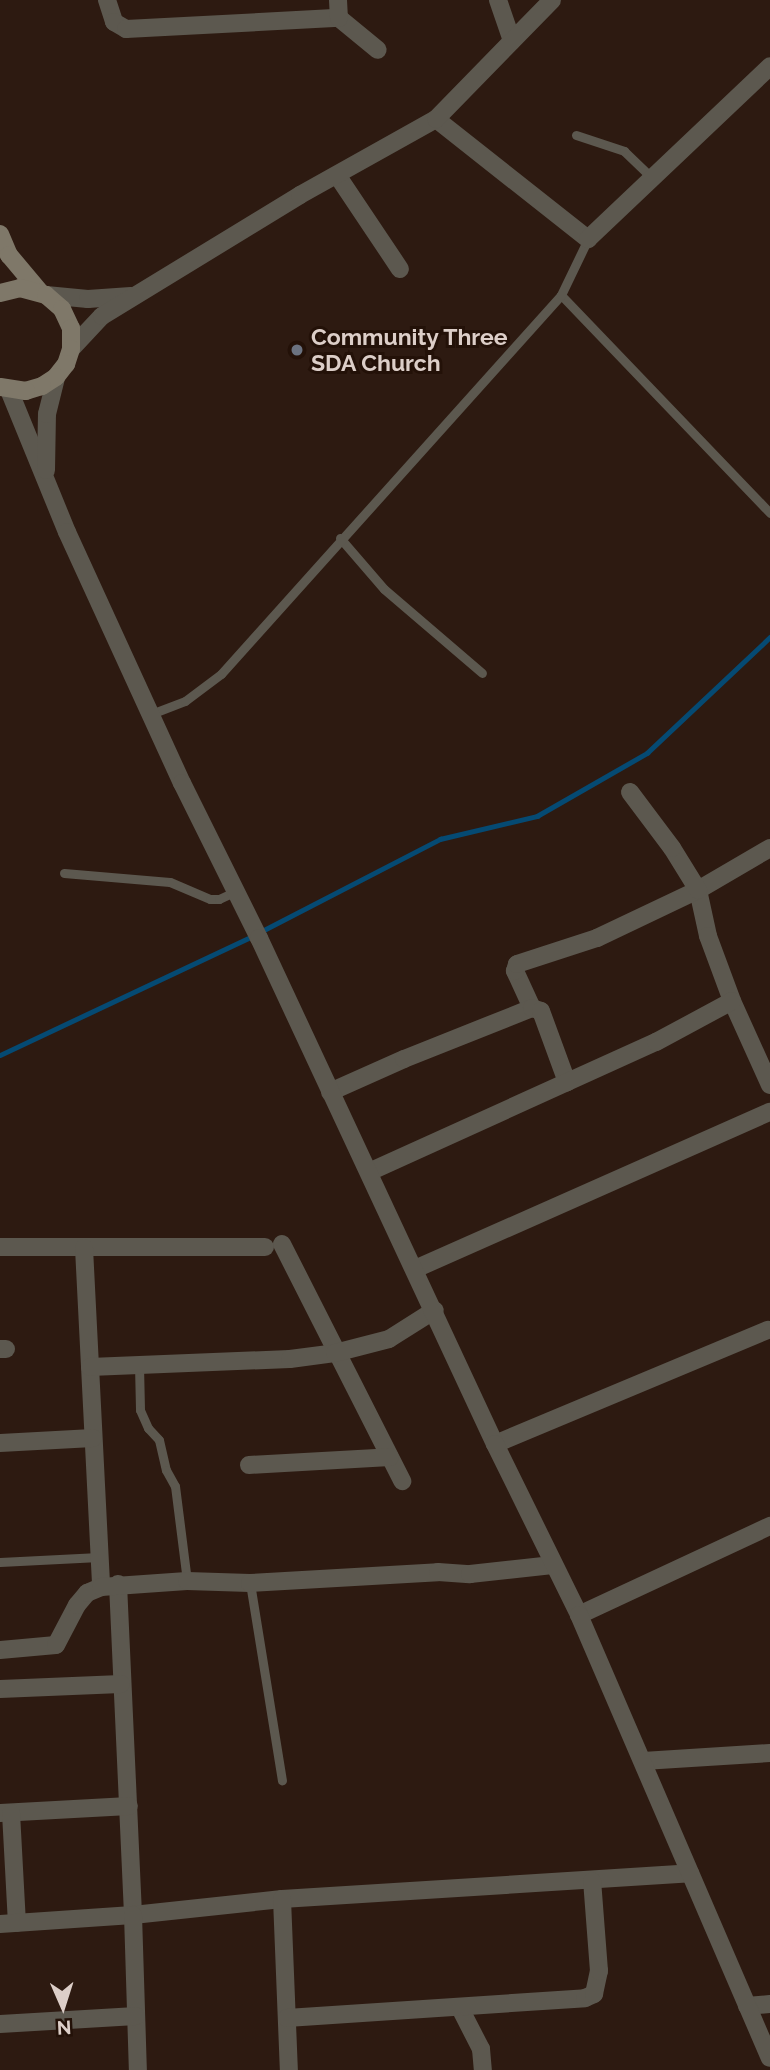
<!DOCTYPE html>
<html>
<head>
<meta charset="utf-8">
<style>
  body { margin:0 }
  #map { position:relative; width:770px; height:2070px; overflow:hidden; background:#2d1a11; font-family:Raleway,sans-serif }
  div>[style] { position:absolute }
  .stream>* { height:4.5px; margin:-2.25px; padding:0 2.25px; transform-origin:2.25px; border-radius:2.25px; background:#054a73 }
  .service>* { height:9px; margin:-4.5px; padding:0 4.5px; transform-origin:4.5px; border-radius:4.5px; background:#5c584f }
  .minor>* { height:18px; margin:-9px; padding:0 9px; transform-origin:9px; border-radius:9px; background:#5c584f }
  .tertiary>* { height:18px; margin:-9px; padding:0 9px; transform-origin:9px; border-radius:9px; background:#5c584f }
  .secondary>* { height:18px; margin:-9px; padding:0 9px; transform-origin:9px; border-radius:9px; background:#7f7869 }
  .dots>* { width:19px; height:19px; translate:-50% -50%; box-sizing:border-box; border:4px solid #231108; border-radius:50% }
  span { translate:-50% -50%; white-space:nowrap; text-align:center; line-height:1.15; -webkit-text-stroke:6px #231108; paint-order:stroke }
  .poi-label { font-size:23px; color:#dccec8; font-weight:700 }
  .left { translate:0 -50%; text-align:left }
  .north { position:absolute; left:28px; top:1972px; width:70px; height:70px; -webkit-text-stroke:5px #231108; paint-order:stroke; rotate:177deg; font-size:19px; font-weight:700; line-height:28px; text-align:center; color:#dccec8 }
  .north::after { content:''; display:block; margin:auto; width:24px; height:32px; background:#dccec8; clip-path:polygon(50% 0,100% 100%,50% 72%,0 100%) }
</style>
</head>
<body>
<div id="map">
  <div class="stream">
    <div style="left:260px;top:932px;width:203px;rotate:-27.3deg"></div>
    <div style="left:440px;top:839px;width:100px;rotate:-13.3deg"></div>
    <div style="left:537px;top:816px;width:127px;rotate:-29.8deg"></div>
    <div style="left:647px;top:753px;width:169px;rotate:-43.3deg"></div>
    <div style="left:0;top:1055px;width:280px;rotate:-25.2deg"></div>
  </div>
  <div class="service">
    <div style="left:576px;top:135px;width:51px;rotate:18.4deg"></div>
    <div style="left:624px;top:151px;width:39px;rotate:44deg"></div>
    <div style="left:561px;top:295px;width:302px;rotate:46.2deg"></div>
    <div style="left:340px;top:538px;width:67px;rotate:49.2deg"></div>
    <div style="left:384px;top:589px;width:129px;rotate:40.6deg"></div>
    <div style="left:151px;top:714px;width:36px;rotate:-21deg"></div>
    <div style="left:185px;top:701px;width:45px;rotate:-36.9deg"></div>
    <div style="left:221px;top:674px;width:509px;rotate:-48.1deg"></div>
    <div style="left:561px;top:295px;width:62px;rotate:-64.3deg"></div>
    <div style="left:64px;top:873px;width:106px;rotate:4.9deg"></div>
    <div style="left:170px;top:882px;width:43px;rotate:23deg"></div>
    <div style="left:210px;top:899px;width:9px"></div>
    <div style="left:219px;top:899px;width:19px;rotate:-25deg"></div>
    <div style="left:139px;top:1365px;width:45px;rotate:88.7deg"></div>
    <div style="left:140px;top:1410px;width:20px;rotate:66deg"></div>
    <div style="left:148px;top:1428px;width:16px;rotate:47deg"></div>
    <div style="left:159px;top:1440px;width:31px;rotate:77deg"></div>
    <div style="left:166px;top:1470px;width:18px;rotate:61deg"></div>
    <div style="left:175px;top:1486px;width:96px;rotate:82.8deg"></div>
    <div style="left:0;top:1562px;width:99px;rotate:-2.9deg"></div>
    <div style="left:250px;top:1583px;width:200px;rotate:80.8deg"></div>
  </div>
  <div class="minor">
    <div style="left:107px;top:0;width:23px;rotate:72deg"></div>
    <div style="left:114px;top:22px;width:14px;rotate:30deg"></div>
    <div style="left:126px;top:29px;width:213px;rotate:-3deg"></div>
    <div style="left:339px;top:18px;width:50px;rotate:39.4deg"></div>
    <div style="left:338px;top:0;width:18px;rotate:87deg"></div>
    <div style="left:498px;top:0;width:43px;rotate:71.1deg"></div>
    <div style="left:436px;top:119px;width:194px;rotate:38.3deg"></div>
    <div style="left:588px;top:239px;width:251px;rotate:-43.5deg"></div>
    <div style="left:337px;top:175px;width:113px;rotate:56.2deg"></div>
    <div style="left:770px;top:848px;width:83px;rotate:149.7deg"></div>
    <div style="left:698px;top:890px;width:47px;rotate:77.7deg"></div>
    <div style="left:708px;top:936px;width:69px;rotate:69.7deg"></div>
    <div style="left:732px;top:1001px;width:92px;rotate:65.7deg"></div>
    <div style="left:532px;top:1008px;width:41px;rotate:-114.7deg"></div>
    <div style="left:515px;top:971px;width:7px;rotate:-74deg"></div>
    <div style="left:517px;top:964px;width:84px;rotate:-18deg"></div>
    <div style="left:597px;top:938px;width:112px;rotate:-25.4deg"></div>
    <div style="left:698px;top:890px;width:49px;rotate:-121.8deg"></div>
    <div style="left:672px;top:848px;width:70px;rotate:-126.9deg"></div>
    <div style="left:330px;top:1092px;width:81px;rotate:-24deg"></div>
    <div style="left:404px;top:1059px;width:138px;rotate:-21.7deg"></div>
    <div style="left:532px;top:1008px;width:9px;rotate:18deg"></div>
    <div style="left:541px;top:1011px;width:76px;rotate:69.9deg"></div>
    <div style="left:369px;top:1172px;width:315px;rotate:-24.4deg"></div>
    <div style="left:656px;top:1042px;width:86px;rotate:-28.3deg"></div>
    <div style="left:282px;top:1244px;width:266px;rotate:63.1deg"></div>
    <div style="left:0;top:1247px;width:265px"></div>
    <div style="left:84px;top:1248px;width:339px;rotate:87.1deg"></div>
    <div style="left:415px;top:1269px;width:388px;rotate:-23.9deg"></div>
    <div style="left:0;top:1349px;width:6px"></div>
    <div style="left:90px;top:1367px;width:200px;rotate:-2.3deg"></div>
    <div style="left:290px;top:1359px;width:45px;rotate:-7.6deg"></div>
    <div style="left:335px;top:1353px;width:56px;rotate:-14.5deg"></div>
    <div style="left:389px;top:1339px;width:54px;rotate:-32.2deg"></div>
    <div style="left:0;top:1443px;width:93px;rotate:-3.1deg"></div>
    <div style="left:495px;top:1444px;width:296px;rotate:-22.7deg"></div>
    <div style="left:249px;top:1465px;width:141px;rotate:-3.2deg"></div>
    <div style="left:118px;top:1584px;width:331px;rotate:87.4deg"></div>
    <div style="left:133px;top:1915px;width:150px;rotate:-6.1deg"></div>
    <div style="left:282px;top:1899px;width:409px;rotate:-3.6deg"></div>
    <div style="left:579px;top:1615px;width:211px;rotate:-25deg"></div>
    <div style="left:0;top:1650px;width:56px;rotate:-5.1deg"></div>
    <div style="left:56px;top:1645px;width:45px;rotate:-62.3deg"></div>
    <div style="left:77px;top:1605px;width:16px;rotate:-50deg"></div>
    <div style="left:87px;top:1593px;width:15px;rotate:-23deg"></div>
    <div style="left:101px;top:1587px;width:86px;rotate:-4deg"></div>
    <div style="left:187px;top:1581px;width:63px;rotate:1.8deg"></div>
    <div style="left:250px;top:1583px;width:188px;rotate:-3.3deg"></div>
    <div style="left:438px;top:1572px;width:32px;rotate:4deg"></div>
    <div style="left:470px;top:1574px;width:83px;rotate:-6.2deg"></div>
    <div style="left:0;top:1689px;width:121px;rotate:-2.4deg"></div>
    <div style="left:643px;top:1761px;width:127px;rotate:-3.6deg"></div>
    <div style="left:0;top:1813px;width:129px;rotate:-3.1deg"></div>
    <div style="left:11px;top:1813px;width:110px;rotate:86.9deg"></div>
    <div style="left:282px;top:1899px;width:171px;rotate:87.7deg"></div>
    <div style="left:0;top:1924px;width:133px;rotate:-3.9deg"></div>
    <div style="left:133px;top:1915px;width:155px;rotate:88.2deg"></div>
    <div style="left:747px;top:2006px;width:23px;rotate:-5deg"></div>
    <div style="left:460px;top:2008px;width:46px;rotate:62.9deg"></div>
    <div style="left:481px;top:2049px;width:21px;rotate:85deg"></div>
    <div style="left:287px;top:2018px;width:299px;rotate:-3.8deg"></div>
    <div style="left:585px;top:1998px;width:10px;rotate:-24deg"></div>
    <div style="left:594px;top:1994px;width:24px;rotate:-78deg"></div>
    <div style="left:599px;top:1971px;width:90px;rotate:-94.4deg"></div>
    <div style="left:0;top:2024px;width:136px;rotate:-3.4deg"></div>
  </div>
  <div class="tertiary">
    <div style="left:46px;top:295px;width:42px;rotate:5.4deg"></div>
    <div style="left:88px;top:299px;width:43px;rotate:-4deg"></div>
    <div style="left:71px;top:349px;width:45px;rotate:-46.8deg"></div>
    <div style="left:102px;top:316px;width:232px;rotate:-31.4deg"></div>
    <div style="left:300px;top:195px;width:156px;rotate:-29.2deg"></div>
    <div style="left:436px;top:119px;width:166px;rotate:-45.7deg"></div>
    <div style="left:9px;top:390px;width:153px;rotate:67.8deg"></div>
    <div style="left:67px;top:532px;width:276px;rotate:65.4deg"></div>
    <div style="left:182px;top:783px;width:173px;rotate:63.6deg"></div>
    <div style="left:259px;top:938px;width:558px;rotate:65deg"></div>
    <div style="left:495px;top:1444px;width:191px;rotate:63.8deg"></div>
    <div style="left:579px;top:1615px;width:482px;rotate:66.7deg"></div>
    <div style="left:46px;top:470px;width:56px;rotate:-89deg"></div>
    <div style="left:47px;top:414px;width:38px;rotate:-76deg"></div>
  </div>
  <div class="secondary">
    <div style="left:0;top:234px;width:23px;rotate:67deg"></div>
    <div style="left:9px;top:255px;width:48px;rotate:50deg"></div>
    <div style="left:0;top:293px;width:21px;rotate:-14deg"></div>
    <div style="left:20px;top:288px;width:27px;rotate:15deg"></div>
    <div style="left:46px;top:295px;width:21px;rotate:41deg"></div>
    <div style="left:62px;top:309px;width:21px;rotate:65deg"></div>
    <div style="left:71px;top:328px;width:21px;rotate:90deg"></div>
    <div style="left:71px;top:349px;width:16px;rotate:108deg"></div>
    <div style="left:66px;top:364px;width:16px;rotate:128deg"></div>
    <div style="left:56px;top:377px;width:17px;rotate:147deg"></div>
    <div style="left:42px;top:386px;width:17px;rotate:163deg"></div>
    <div style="left:26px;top:391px;width:26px;rotate:-171deg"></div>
  </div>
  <div class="dots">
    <div style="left:297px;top:350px;background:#6b7280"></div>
  </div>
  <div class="poi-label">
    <span class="left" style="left:311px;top:350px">Community Three<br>SDA Church</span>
  </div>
  <div class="north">N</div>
</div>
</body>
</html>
